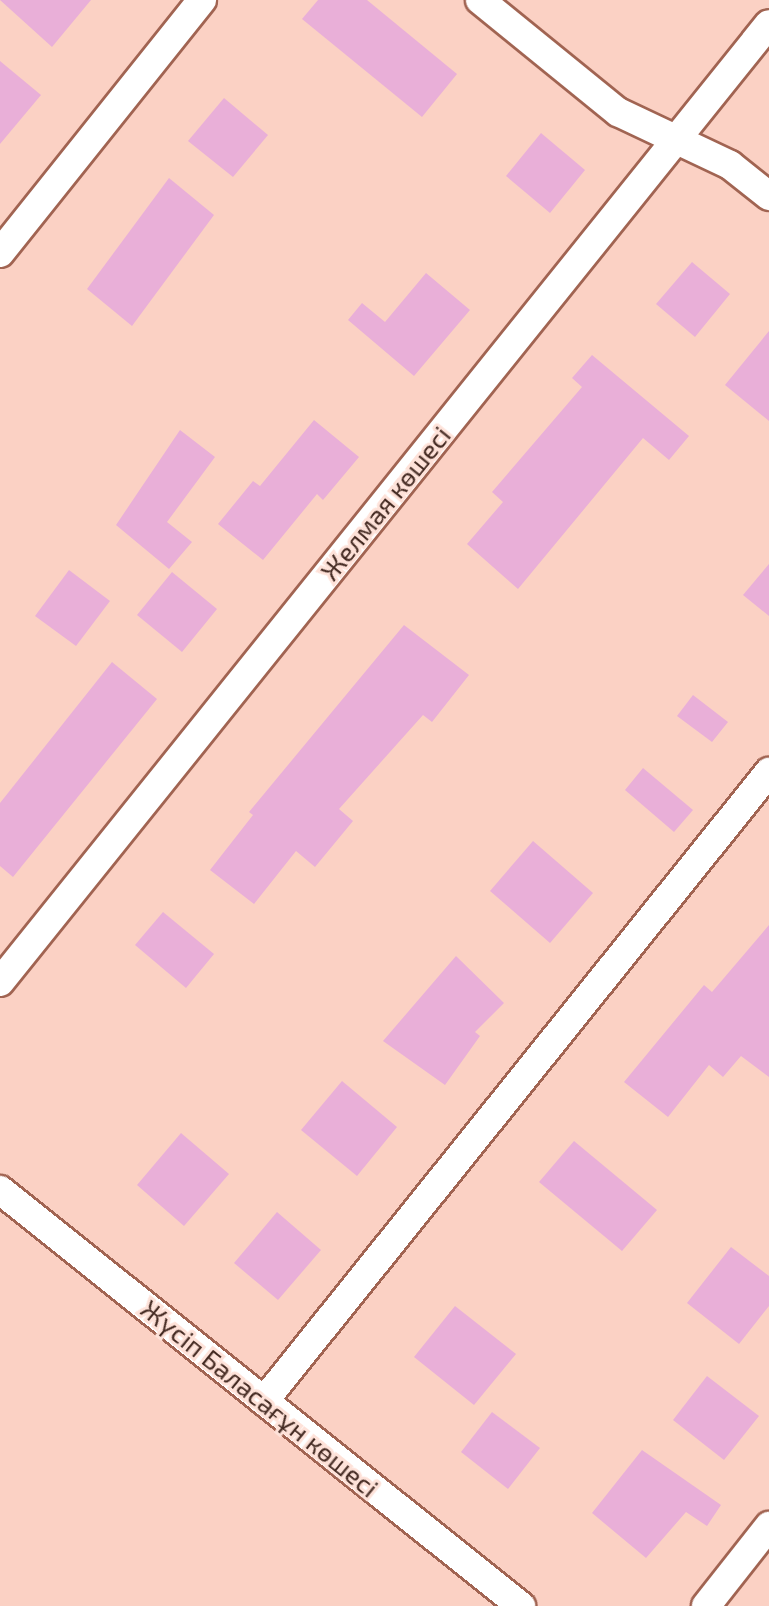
<!DOCTYPE html>
<html>
<head>
<meta charset="utf-8">
<style>
  body { margin:0 }
  #map { position:relative; width:769px; height:1606px; overflow:hidden; background:#fbd1c4; font-family:"Exo 2",sans-serif }
  div>[style] { position:absolute }
  .building>* { inset:0; background:#e9afd8 }
  .roads { filter:drop-shadow(2px 0 #a16452) drop-shadow(-2px 0 #a16452) drop-shadow(0 2px #a16452) drop-shadow(0 -2px #a16452) }
  .minor>* { height:28px; margin:-14px; padding:0 14px; transform-origin:14px; border-radius:14px; background:#fff }
  span { translate:-50% -50%; white-space:nowrap; text-align:center; line-height:1.15; -webkit-text-stroke:6px #fee2d9; paint-order:stroke }
  .street-label { font-size:26px; color:#442a22 }
</style>
</head>
<body>
<div id="map">
  <div class="building">
    <div style="clip-path:polygon(0 0,91px 0,52px 47px)"></div>
    <div style="clip-path:polygon(318px 0,367px 0,457px 74px,422px 117px,302px 19px)"></div>
    <div style="clip-path:polygon(0 61px,41px 95px,0 144px)"></div>
    <div style="clip-path:polygon(224px 98px,268px 135px,233px 177px,188px 141px)"></div>
    <div style="clip-path:polygon(541px 133px,585px 170px,550px 213px,506px 176px)"></div>
    <div style="clip-path:polygon(169px 178px,214px 215px,132px 326px,87px 289px)"></div>
    <div style="clip-path:polygon(692px 262px,730px 294px,695px 337px,656px 304px)"></div>
    <div style="clip-path:polygon(426px 273px,470px 310px,414px 376px,348px 320px,362px 303px,385px 322px)"></div>
    <div style="clip-path:polygon(769px 331px,769px 421px,725px 385px)"></div>
    <div style="clip-path:polygon(592px 355px,689px 436px,669px 460px,643px 438px,518px 589px,467px 544px,503px 502px,492px 492px,582px 387px,572px 378px)"></div>
    <div style="clip-path:polygon(314px 420px,359px 457px,323px 500px,317px 494px,263px 560px,218px 524px,253px 481px,260px 486px)"></div>
    <div style="clip-path:polygon(180px 430px,215px 457px,167px 522px,192px 542px,169px 569px,116px 525px)"></div>
    <div style="clip-path:polygon(769px 564px,769px 616px,743px 595px)"></div>
    <div style="clip-path:polygon(69px 570px,110px 601px,76px 646px,35px 616px)"></div>
    <div style="clip-path:polygon(172px 572px,217px 609px,182px 652px,137px 615px)"></div>
    <div style="clip-path:polygon(404px 625px,469px 675px,432px 722px,423px 715px,339px 809px,353px 821px,315px 867px,296px 851px,254px 904px,210px 870px,253px 815px,249px 812px)"></div>
    <div style="clip-path:polygon(112px 662px,157px 699px,13px 877px,0 866px,0 803px)"></div>
    <div style="clip-path:polygon(693px 695px,728px 722px,712px 742px,677px 716px)"></div>
    <div style="clip-path:polygon(643px 768px,693px 810px,674px 832px,625px 790px)"></div>
    <div style="clip-path:polygon(533px 841px,593px 893px,550px 943px,490px 891px)"></div>
    <div style="clip-path:polygon(163px 912px,214px 954px,186px 988px,135px 945px)"></div>
    <div style="clip-path:polygon(769px 925px,769px 1077px,741px 1056px,723px 1077px,709px 1065px,668px 1117px,624px 1082px,704px 985px,712px 992px)"></div>
    <div style="clip-path:polygon(456px 956px,504px 1003px,475px 1032px,480px 1036px,445px 1085px,383px 1041px)"></div>
    <div style="clip-path:polygon(342px 1081px,397px 1127px,357px 1176px,301px 1130px)"></div>
    <div style="clip-path:polygon(181px 1133px,229px 1174px,184px 1226px,137px 1185px)"></div>
    <div style="clip-path:polygon(574px 1141px,657px 1210px,622px 1251px,539px 1182px)"></div>
    <div style="clip-path:polygon(277px 1212px,321px 1250px,278px 1300px,234px 1263px)"></div>
    <div style="clip-path:polygon(731px 1247px,769px 1276px,769px 1306px,739px 1344px,687px 1303px)"></div>
    <div style="clip-path:polygon(455px 1306px,516px 1354px,474px 1405px,414px 1357px)"></div>
    <div style="clip-path:polygon(707px 1376px,759px 1416px,724px 1460px,673px 1420px)"></div>
    <div style="clip-path:polygon(492px 1412px,540px 1448px,508px 1489px,461px 1452px)"></div>
    <div style="clip-path:polygon(642px 1450px,721px 1505px,707px 1526px,686px 1512px,646px 1558px,592px 1513px)"></div>
  </div>
  <div class="roads">
    <div class="minor">
      <div style="left:480px;top:0;width:178px;rotate:39.1deg"></div>
      <div style="left:618px;top:112px;width:124px;rotate:25.3deg"></div>
      <div style="left:730px;top:165px;width:50px;rotate:38.5deg"></div>
      <div style="left:0;top:253px;width:324px;rotate:-51.4deg"></div>
      <div style="left:0;top:982px;width:1228px;rotate:-51.25deg"></div>
      <div style="left:0;top:1190px;width:667px;rotate:38.61deg"></div>
      <div style="left:264px;top:1401px;width:807px;rotate:-51.24deg"></div>
      <div style="left:706px;top:1606px;width:102px;rotate:-51.8deg"></div>
    </div>
  </div>
  <div class="street-label">
    <span style="left:385px;top:503px;rotate:-51deg">Желмая көшесі</span>
    <span style="left:260px;top:1398px;rotate:39deg">Жүсіп Баласағұн көшесі</span>
  </div>
</div>
</body>
</html>
